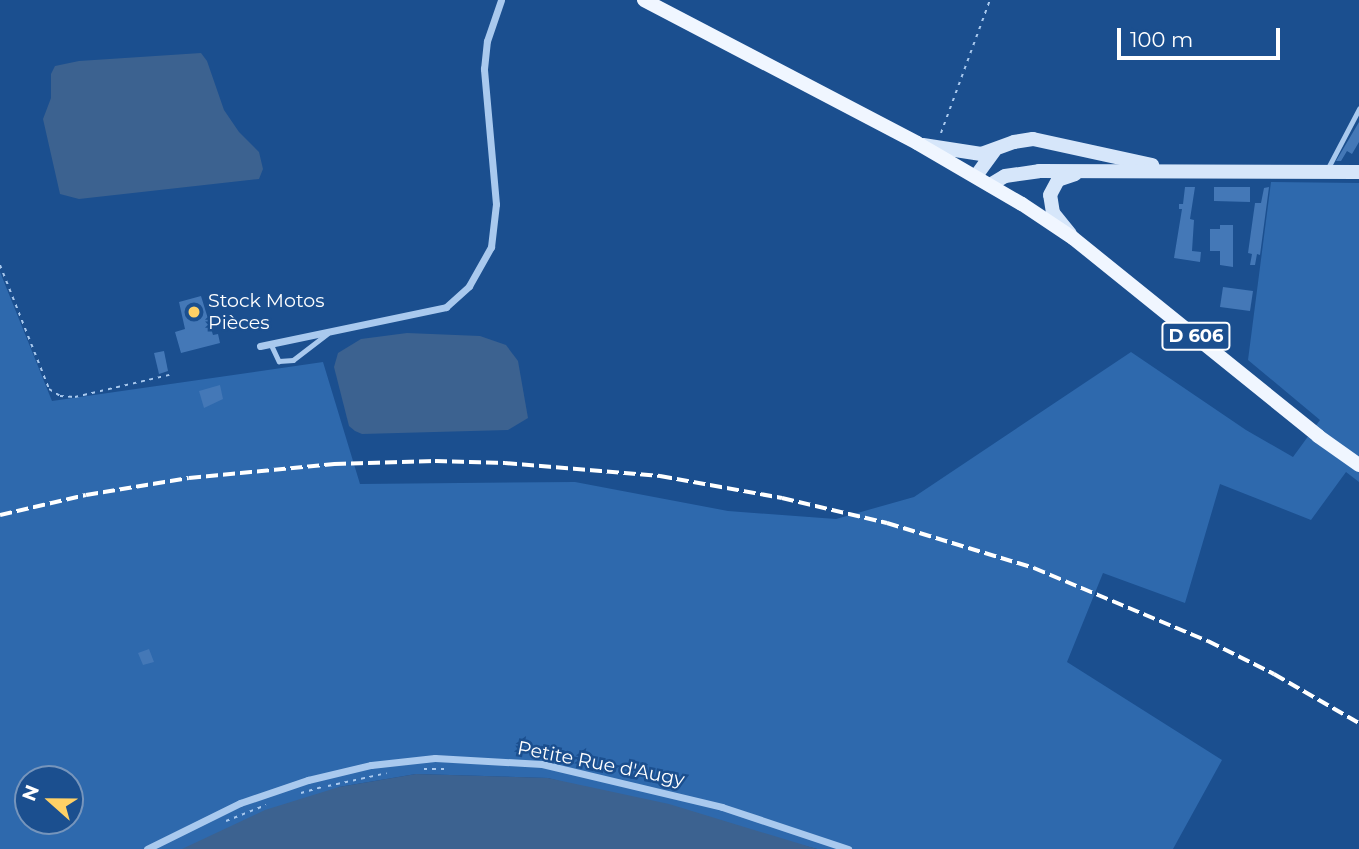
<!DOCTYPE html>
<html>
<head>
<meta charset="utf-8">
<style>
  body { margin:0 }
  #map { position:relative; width:1359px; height:849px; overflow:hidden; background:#1b4f8f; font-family:Montserrat,sans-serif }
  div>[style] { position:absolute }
  .green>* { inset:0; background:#2e69ad }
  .water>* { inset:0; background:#3c6290 }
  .building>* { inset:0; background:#4478b7 }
  .path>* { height:2px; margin-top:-1px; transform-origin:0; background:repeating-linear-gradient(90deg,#a9c9ee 0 3.5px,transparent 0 8.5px) }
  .service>* { height:4.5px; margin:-2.25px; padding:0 2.25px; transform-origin:2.25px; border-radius:2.25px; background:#a9c9ee }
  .minor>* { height:7px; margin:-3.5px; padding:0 3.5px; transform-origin:3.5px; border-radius:3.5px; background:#a9c9ee }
  .secondary>* { height:14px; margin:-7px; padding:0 7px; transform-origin:7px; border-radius:7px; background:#d6e6fa }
  .primary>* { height:14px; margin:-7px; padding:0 7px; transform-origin:7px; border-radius:7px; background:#f0f6ff }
  .rail>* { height:3.5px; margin-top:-1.75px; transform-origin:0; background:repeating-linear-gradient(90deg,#fff 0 12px,transparent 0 17px) }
  .dots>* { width:19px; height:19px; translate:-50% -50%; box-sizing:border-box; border:4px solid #1b4f8f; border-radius:50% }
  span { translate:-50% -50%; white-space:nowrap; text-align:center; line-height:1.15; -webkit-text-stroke:5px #1b4f8f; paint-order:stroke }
  .shield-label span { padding:2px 5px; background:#1b4f8f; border:2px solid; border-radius:5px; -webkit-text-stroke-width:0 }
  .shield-label { font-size:18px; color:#fff; font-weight:700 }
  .poi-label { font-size:19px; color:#fff }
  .left { translate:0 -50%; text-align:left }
  .street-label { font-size:19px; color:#fff }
  .north { position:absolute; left:14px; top:765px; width:70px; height:70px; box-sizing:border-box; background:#1b4f8f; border:2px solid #7695bc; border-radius:50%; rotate:291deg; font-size:19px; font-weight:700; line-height:28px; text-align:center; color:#fff }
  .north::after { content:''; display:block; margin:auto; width:24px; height:32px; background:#ffd166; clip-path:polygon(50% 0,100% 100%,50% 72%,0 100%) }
  .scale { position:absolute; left:1117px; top:28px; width:163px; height:32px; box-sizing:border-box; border:4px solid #fff; border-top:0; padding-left:9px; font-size:21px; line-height:24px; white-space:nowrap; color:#fff; -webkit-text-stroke:5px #1b4f8f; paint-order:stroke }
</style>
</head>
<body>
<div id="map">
  <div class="green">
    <div style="clip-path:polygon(evenodd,1271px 182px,1359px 183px,1359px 482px,1346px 472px,1311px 520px,1220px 484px,1185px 603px,1103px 573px,1067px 662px,1222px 760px,1173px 849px,817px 849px,548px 778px,416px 774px,339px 787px,256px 849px,0 849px,0 272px,52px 401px,323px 362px,360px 484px,575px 482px,728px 511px,836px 519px,914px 497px,1131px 352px,1246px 430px,1293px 457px,1320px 420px,1248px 360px,1271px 182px,28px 779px,70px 779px,70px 821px,28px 821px,28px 779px)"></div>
  </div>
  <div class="water">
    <div style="clip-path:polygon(201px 53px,207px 61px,224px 110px,239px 132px,259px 152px,263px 169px,259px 179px,79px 199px,60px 194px,43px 119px,51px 98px,51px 74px,55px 66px,79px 61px)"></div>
    <div style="clip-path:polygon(407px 333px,480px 336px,506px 345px,518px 361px,528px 418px,508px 430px,362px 434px,355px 431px,349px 426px,334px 367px,338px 353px,361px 339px)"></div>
    <div style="clip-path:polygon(416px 774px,548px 778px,669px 804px,817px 849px,182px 849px,265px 810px,339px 787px)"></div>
  </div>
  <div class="building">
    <div style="clip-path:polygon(1359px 122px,1359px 142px,1352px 154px,1347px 151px,1341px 161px,1336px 161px)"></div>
    <div style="clip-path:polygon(1185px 187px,1195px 187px,1190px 219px,1194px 220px,1192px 251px,1201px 252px,1200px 262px,1174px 258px,1182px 209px,1179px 209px,1179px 204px,1183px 204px)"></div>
    <div style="clip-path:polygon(1214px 187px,1250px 187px,1250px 202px,1214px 201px)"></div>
    <div style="clip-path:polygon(1269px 187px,1260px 255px,1257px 254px,1255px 265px,1250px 265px,1252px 254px,1248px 253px,1255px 203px,1261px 203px,1264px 188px)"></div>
    <div style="clip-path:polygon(1220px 225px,1233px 225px,1233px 267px,1220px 265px,1220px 251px,1210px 251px,1210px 229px,1220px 229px)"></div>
    <div style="clip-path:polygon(1223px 287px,1253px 291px,1250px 311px,1220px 307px)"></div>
    <div style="clip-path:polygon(201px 296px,213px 335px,218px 334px,220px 343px,181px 353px,175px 332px,185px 329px,179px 302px)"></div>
    <div style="clip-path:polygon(164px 351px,168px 371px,159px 374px,154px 353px)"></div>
    <div style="clip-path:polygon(220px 385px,223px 399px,204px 408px,199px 391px)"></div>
    <div style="clip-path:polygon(149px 649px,154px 662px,143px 665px,138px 653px)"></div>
  </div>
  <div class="path">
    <div style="left:941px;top:133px;width:142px;rotate:-69.8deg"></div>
    <div style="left:0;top:265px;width:133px;rotate:68.4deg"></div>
    <div style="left:49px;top:389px;width:13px;rotate:32deg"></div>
    <div style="left:60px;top:396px;width:15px;rotate:4deg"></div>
    <div style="left:75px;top:397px;width:97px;rotate:-13.2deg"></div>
    <div style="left:424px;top:769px;width:23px"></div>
    <div style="left:328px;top:786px;width:60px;rotate:-12.4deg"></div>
    <div style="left:301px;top:793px;width:22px;rotate:-16deg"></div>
    <div style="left:226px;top:821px;width:43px;rotate:-21.8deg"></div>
  </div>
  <div class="service">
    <div style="left:1328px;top:168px;width:67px;rotate:-62.3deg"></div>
    <div style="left:271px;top:344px;width:19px;rotate:65deg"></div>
    <div style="left:279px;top:361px;width:14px;rotate:-4deg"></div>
    <div style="left:293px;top:360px;width:43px;rotate:-37.4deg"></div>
  </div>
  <div class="minor">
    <div style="left:260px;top:346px;width:190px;rotate:-11.8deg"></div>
    <div style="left:446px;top:307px;width:31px;rotate:-42deg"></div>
    <div style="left:469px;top:286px;width:45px;rotate:-60.6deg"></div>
    <div style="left:491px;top:247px;width:43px;rotate:-83.4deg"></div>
    <div style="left:496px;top:204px;width:136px;rotate:-95.1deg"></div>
    <div style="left:484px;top:69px;width:28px;rotate:-84deg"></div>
    <div style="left:487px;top:41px;width:43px;rotate:-71.1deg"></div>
    <div style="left:147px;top:849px;width:104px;rotate:-26.3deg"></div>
    <div style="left:240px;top:803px;width:72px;rotate:-18.7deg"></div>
    <div style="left:308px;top:780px;width:65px;rotate:-13.4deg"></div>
    <div style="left:371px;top:765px;width:64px;rotate:-6.2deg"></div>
    <div style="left:435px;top:758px;width:107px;rotate:3.2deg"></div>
    <div style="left:542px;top:764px;width:185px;rotate:13.4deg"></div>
    <div style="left:722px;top:807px;width:133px;rotate:18.4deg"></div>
  </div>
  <div class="secondary">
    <div style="left:923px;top:145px;width:59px;rotate:8.8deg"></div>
    <div style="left:981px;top:154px;width:35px;rotate:-20deg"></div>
    <div style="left:1014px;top:142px;width:19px;rotate:-9deg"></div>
    <div style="left:1033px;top:139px;width:122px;rotate:12.3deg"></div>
    <div style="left:976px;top:176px;width:31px;rotate:-54deg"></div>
    <div style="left:990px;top:185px;width:17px;rotate:-31deg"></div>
    <div style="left:1005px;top:176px;width:34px;rotate:-8deg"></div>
    <div style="left:1039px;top:171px;width:320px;rotate:0.2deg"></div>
    <div style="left:1070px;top:234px;width:27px;rotate:-129deg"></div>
    <div style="left:1053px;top:213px;width:18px;rotate:-99deg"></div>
    <div style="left:1050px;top:195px;width:17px;rotate:-62deg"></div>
    <div style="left:1058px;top:180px;width:18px;rotate:-19deg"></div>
  </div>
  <div class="primary">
    <div style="left:644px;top:0;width:308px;rotate:27.6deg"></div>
    <div style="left:917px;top:143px;width:121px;rotate:30.2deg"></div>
    <div style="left:1022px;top:204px;width:61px;rotate:33.7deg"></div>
    <div style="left:1073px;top:238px;width:315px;rotate:38.9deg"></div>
    <div style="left:1318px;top:436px;width:50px;rotate:35.3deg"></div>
  </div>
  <div class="rail">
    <div style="left:0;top:515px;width:88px;rotate:-13.1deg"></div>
    <div style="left:86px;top:495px;width:104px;rotate:-9.4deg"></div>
    <div style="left:189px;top:478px;width:146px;rotate:-5.5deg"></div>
    <div style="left:334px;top:464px;width:101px;rotate:-1.7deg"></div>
    <div style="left:435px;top:461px;width:70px;rotate:1.6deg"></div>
    <div style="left:505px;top:463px;width:156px;rotate:4.8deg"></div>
    <div style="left:660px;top:476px;width:124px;rotate:10.2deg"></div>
    <div style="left:782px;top:498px;width:108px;rotate:13.4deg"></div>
    <div style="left:887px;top:523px;width:154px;rotate:17deg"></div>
    <div style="left:1034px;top:568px;width:189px;rotate:22.8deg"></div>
    <div style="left:1208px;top:641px;width:74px;rotate:26.6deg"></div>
    <div style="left:1274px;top:674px;width:98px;rotate:30deg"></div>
  </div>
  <div class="dots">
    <div style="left:194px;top:312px;background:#ffd166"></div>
  </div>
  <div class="shield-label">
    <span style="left:1196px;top:336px">D 606</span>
  </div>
  <div class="poi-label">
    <span class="left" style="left:208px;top:312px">Stock Motos<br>Pièces</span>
  </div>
  <div class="street-label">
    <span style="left:601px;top:764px;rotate:11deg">Petite Rue d'Augy</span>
  </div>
  <div class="north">N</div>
  <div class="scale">100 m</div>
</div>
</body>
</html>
